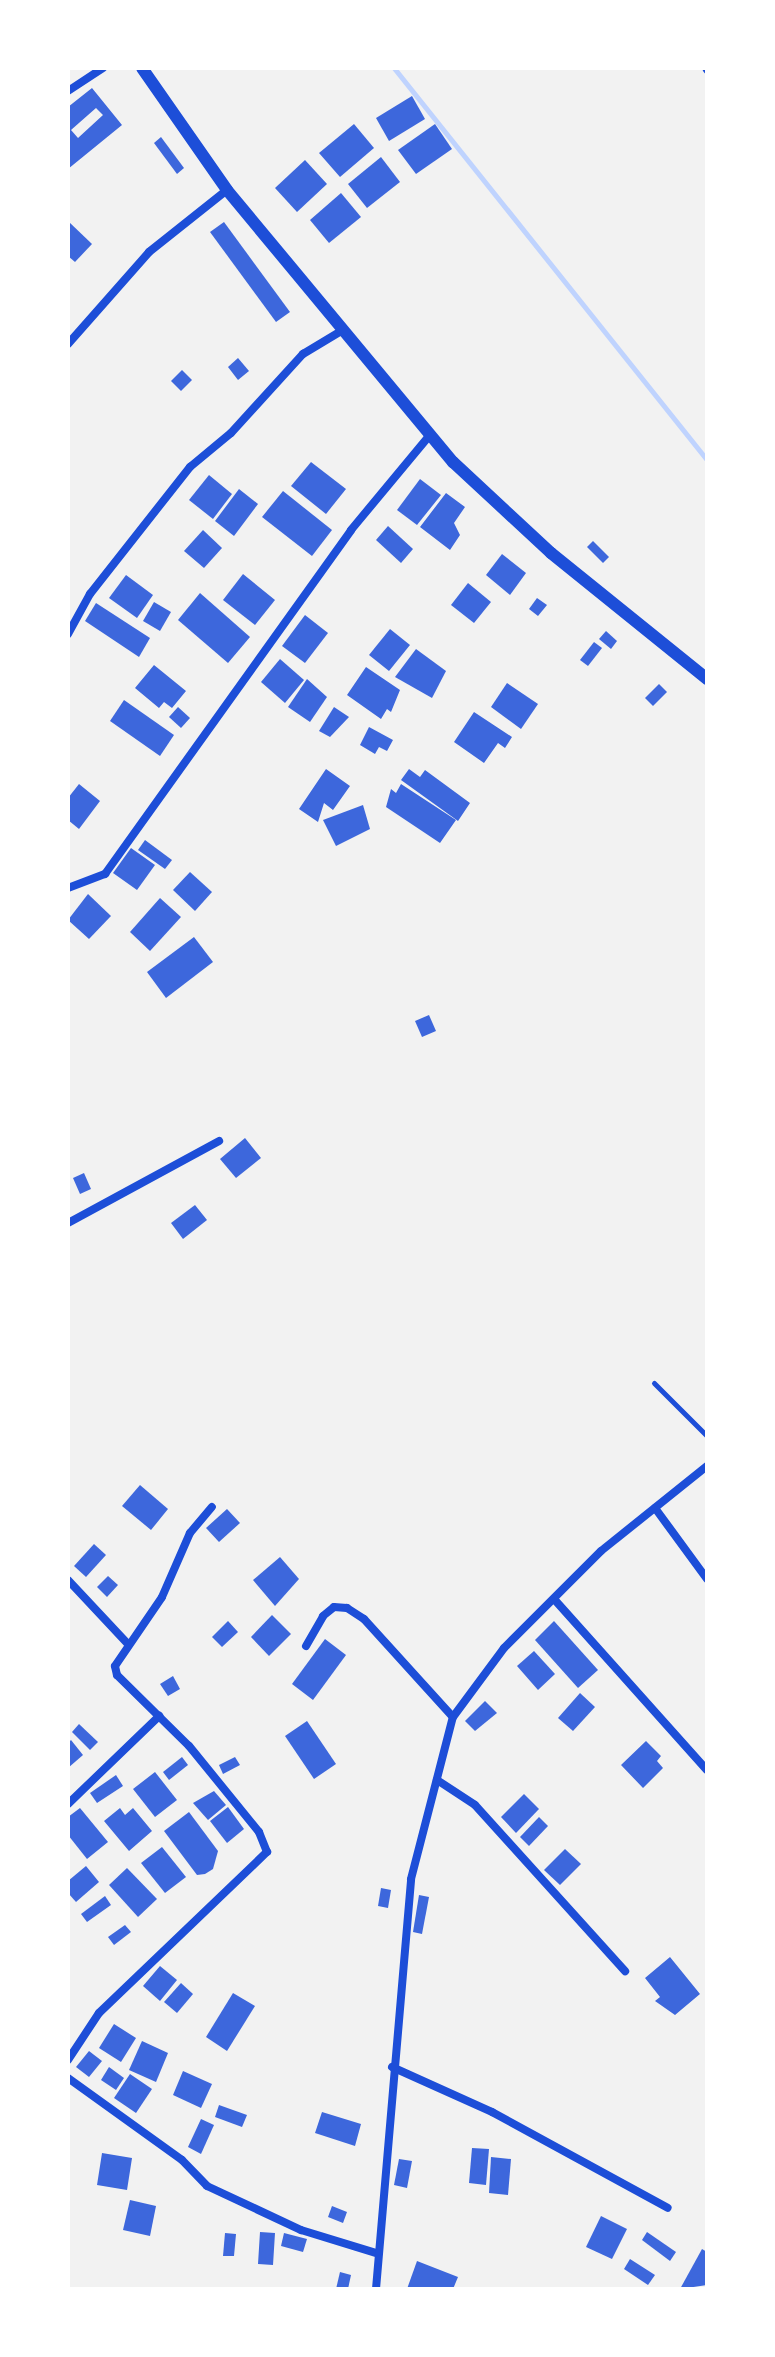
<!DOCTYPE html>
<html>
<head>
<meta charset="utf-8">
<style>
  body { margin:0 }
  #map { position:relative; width:775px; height:2357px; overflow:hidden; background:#f2f2f2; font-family:Ubuntu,sans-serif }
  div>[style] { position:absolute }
  .stream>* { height:5px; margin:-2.5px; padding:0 2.5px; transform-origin:2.5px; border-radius:2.5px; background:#bfd3fe }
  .building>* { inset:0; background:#3d67dc }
  .service>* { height:5px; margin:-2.5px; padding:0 2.5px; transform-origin:2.5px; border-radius:2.5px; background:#1d4ed8 }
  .minor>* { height:8px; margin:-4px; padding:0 4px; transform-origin:4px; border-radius:4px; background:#1d4ed8 }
  .tertiary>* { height:12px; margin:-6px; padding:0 6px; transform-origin:6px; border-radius:6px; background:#1d4ed8 }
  span { translate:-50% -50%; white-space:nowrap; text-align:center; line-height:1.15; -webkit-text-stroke:6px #fff; paint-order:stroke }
  .frame { position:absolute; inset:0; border:70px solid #fff; pointer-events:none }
</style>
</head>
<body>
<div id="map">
  <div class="stream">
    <div style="left:394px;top:68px;width:502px;rotate:51.39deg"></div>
  </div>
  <div class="building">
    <div style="clip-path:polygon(evenodd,92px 88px,122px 125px,68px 169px,68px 107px,92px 88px,96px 108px,103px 115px,78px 138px,71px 130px,96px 108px)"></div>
    <div style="clip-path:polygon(412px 96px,425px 119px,389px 141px,376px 118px)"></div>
    <div style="clip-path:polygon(354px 124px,374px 148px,340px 177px,319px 153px)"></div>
    <div style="clip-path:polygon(435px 124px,452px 149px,416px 174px,398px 150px)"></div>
    <div style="clip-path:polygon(161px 137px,184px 168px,177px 174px,154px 143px)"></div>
    <div style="clip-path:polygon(381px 157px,400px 182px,367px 208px,348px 184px)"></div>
    <div style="clip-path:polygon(305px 160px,327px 184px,297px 212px,275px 188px)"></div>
    <div style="clip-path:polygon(341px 193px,361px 217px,329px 243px,310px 220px)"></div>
    <div style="clip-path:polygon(68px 221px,92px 244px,75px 262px,68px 256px)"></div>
    <div style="clip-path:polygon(224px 222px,290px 312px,276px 322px,210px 232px)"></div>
    <div style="clip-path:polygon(238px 358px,249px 371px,238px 380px,228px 367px)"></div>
    <div style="clip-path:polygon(182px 370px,192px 380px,181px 391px,171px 381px)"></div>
    <div style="clip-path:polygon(311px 462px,346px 489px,326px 514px,291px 486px)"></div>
    <div style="clip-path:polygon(209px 475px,232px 494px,213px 519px,189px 500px)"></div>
    <div style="clip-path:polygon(420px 479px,441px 495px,417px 525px,397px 510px)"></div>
    <div style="clip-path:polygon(239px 489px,258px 504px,234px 536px,215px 521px)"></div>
    <div style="clip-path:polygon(283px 491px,332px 530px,312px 556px,262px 517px)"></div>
    <div style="clip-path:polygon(446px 493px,465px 507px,454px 523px,460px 535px,450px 550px,420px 527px)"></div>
    <div style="clip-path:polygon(388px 526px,413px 549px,401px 563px,376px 540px)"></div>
    <div style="clip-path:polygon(203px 530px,222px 548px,204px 568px,184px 551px)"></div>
    <div style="clip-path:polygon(593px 541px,609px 557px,603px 563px,587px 547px)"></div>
    <div style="clip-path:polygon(502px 554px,526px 573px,510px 595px,486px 575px)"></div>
    <div style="clip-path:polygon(243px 574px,275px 600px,255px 625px,223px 600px)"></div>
    <div style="clip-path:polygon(126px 575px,153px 595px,137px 618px,109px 598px)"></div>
    <div style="clip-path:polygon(468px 583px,491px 602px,474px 623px,451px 605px)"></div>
    <div style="clip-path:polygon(200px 593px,250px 637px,228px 663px,178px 620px)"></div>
    <div style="clip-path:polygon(537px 598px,547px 605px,538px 616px,529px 609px)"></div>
    <div style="clip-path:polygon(154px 602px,171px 612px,160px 631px,143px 621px)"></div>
    <div style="clip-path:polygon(96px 603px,150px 638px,139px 657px,85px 621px)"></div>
    <div style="clip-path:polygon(305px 615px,328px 633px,305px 663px,282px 646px)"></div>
    <div style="clip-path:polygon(390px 629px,410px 645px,389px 671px,369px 655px)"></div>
    <div style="clip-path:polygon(606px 631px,617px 641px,611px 649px,599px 639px)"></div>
    <div style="clip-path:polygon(594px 642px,602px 648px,588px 666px,580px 660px)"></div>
    <div style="clip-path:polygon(416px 649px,446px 671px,432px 698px,395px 677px)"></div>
    <div style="clip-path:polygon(280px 659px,304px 680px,285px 703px,261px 682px)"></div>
    <div style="clip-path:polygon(154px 665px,186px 691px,172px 708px,164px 702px,159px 708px,135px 688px)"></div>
    <div style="clip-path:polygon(366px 667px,400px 690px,391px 712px,387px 709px,381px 719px,347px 695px)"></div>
    <div style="clip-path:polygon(307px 679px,327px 697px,310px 722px,288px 707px)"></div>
    <div style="clip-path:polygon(507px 683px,538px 704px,521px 729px,491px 707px)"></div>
    <div style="clip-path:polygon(659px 684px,667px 692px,653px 706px,645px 698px)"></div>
    <div style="clip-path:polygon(124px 700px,174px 735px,160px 756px,110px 721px)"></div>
    <div style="clip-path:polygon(178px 707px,190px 718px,181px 728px,169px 717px)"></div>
    <div style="clip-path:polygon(334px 707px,349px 717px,330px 737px,319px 731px)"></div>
    <div style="clip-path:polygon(474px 712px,512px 737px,505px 748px,498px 743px,484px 763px,454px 742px)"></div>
    <div style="clip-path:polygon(369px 727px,393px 740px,387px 751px,379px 747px,375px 754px,360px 745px)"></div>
    <div style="clip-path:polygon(326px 769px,350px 786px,333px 810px,324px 803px,318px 822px,299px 809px)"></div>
    <div style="clip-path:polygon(409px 769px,420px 777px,425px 770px,470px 803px,458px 821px,401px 780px)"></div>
    <div style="clip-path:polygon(79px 784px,100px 801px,79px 829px,68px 820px,68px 798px)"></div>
    <div style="clip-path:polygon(401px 784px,456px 820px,440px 843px,386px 807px,391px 789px,396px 793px)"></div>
    <div style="clip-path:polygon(363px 805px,370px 829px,336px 846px,323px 820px)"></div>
    <div style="clip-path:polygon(145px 840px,172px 860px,165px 869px,138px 850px)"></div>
    <div style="clip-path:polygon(131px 848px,155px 865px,137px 890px,113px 873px)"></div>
    <div style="clip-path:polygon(190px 872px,212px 892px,195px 911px,173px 890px)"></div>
    <div style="clip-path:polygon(88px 894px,111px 916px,89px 939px,68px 920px)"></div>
    <div style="clip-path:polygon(160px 898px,181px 917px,150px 951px,130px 932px)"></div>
    <div style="clip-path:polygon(194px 937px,213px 962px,166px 998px,147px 972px)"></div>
    <div style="clip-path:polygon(429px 1015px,436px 1031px,422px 1037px,415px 1021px)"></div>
    <div style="clip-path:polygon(245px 1138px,261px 1158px,236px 1178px,220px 1159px)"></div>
    <div style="clip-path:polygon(84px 1173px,91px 1189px,80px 1194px,73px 1178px)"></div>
    <div style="clip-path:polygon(195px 1205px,207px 1220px,183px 1239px,171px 1223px)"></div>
    <div style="clip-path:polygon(140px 1485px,168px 1509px,151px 1530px,122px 1506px)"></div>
    <div style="clip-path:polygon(227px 1509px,240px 1523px,219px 1542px,206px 1528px)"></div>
    <div style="clip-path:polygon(94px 1544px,106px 1555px,86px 1577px,74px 1566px)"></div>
    <div style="clip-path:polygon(280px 1557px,299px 1579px,275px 1606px,253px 1580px)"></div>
    <div style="clip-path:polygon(108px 1576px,118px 1585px,107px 1597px,97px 1587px)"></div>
    <div style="clip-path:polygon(272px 1615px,291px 1634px,269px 1656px,251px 1637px)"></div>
    <div style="clip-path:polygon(228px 1621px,238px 1632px,222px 1647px,212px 1637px)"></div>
    <div style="clip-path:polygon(554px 1621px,598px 1670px,578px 1688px,535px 1640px)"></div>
    <div style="clip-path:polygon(325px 1639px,346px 1655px,313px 1700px,292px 1684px)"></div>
    <div style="clip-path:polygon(534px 1651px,555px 1674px,538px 1690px,517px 1666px)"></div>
    <div style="clip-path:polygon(173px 1676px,180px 1689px,168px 1696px,160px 1684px)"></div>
    <div style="clip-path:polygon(580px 1693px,595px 1707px,573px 1731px,558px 1718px)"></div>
    <div style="clip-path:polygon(485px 1701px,497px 1713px,475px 1731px,465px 1721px)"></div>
    <div style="clip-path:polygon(307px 1721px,336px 1764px,314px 1779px,285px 1736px)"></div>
    <div style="clip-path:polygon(79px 1724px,98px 1742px,90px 1750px,72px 1732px)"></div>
    <div style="clip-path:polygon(71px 1740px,83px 1755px,68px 1768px,68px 1743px)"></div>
    <div style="clip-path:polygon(646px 1741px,661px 1756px,657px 1761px,663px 1768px,643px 1788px,621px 1765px)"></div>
    <div style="clip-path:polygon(182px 1757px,188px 1765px,169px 1780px,163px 1772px)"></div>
    <div style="clip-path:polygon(235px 1757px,240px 1765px,223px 1774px,219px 1765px)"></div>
    <div style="clip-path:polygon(155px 1772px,177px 1800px,155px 1817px,133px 1789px)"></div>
    <div style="clip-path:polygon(116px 1775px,123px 1786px,97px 1803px,90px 1793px)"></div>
    <div style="clip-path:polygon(214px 1791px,226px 1805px,208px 1820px,193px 1803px)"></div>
    <div style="clip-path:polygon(524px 1794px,539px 1809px,516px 1833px,501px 1817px)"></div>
    <div style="clip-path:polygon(228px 1807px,244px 1829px,227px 1843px,210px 1821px)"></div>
    <div style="clip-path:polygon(80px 1808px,108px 1842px,87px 1859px,68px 1835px,68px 1817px)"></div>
    <div style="clip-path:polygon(120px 1808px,125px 1815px,133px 1808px,152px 1831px,129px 1851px,104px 1821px)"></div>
    <div style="clip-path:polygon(189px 1812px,218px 1851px,213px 1869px,205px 1874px,197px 1875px,164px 1831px)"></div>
    <div style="clip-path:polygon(539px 1817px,548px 1826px,529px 1846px,520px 1837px)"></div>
    <div style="clip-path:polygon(162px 1847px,186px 1877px,165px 1893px,141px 1863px)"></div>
    <div style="clip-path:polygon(565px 1849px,581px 1864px,560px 1885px,544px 1870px)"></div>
    <div style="clip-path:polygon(86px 1866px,99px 1882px,76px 1902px,68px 1893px,68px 1881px)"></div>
    <div style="clip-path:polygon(127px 1868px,157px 1899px,138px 1917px,109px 1885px)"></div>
    <div style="clip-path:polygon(381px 1888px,391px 1890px,388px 1908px,378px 1906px)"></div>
    <div style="clip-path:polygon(419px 1895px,429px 1897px,422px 1934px,413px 1932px)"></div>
    <div style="clip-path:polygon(105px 1896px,111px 1905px,87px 1922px,81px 1914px)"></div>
    <div style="clip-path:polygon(125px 1925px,131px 1932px,114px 1945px,108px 1937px)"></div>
    <div style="clip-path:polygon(670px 1957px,700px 1994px,675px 2015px,655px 2001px,660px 1997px,645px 1978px)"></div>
    <div style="clip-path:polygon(160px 1966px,177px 1980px,160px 2001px,143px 1986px)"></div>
    <div style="clip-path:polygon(181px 1983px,193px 1994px,177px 2013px,164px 2002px)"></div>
    <div style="clip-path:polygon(233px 1993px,255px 2006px,227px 2051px,206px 2037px)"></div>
    <div style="clip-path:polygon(114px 2024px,136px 2038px,121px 2062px,99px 2048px)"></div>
    <div style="clip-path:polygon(142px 2041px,168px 2053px,156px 2082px,129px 2070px)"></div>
    <div style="clip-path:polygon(89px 2051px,102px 2061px,89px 2077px,76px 2067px)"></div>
    <div style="clip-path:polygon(109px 2067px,124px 2078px,116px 2090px,101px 2080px)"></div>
    <div style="clip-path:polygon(183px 2071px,212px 2084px,201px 2108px,173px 2095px)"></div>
    <div style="clip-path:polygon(130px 2074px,152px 2089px,136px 2113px,114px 2098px)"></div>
    <div style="clip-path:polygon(219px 2105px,247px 2115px,242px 2127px,215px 2117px)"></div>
    <div style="clip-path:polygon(322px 2112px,361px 2124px,355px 2146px,315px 2133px)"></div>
    <div style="clip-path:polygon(201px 2119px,214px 2125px,201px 2154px,188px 2147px)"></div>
    <div style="clip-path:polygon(472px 2148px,489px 2149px,486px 2185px,469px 2183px)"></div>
    <div style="clip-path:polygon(102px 2153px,132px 2158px,127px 2190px,97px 2185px)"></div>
    <div style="clip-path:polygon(491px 2157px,511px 2159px,508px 2195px,489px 2193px)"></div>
    <div style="clip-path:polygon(399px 2159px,412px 2161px,407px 2188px,394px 2185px)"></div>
    <div style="clip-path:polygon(130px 2200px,156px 2206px,150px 2236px,123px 2230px)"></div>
    <div style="clip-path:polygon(332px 2206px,347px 2212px,343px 2223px,328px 2217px)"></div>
    <div style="clip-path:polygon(601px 2216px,627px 2229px,612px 2259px,586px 2247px)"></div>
    <div style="clip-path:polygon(260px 2232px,275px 2233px,273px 2265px,258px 2264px)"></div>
    <div style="clip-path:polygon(647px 2232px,676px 2252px,670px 2261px,642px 2240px)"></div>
    <div style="clip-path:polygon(225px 2233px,236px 2234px,234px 2256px,223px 2256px)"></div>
    <div style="clip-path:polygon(284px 2233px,307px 2239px,303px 2252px,281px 2246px)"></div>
    <div style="clip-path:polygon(702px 2249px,707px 2252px,707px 2285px,680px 2289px)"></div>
    <div style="clip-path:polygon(630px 2259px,655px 2275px,648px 2285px,624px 2269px)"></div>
    <div style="clip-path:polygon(417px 2261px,458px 2277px,453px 2289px,407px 2289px)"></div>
    <div style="clip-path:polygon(340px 2272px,351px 2275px,348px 2289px,336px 2289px)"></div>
  </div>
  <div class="service">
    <div style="left:654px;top:1383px;width:75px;rotate:45deg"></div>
  </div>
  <div class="minor">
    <div style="left:706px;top:68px;width:2px;rotate:63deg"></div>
    <div style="left:68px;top:91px;width:42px;rotate:-33.3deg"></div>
    <div style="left:68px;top:344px;width:123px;rotate:-48.6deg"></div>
    <div style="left:149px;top:252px;width:100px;rotate:-38.5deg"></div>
    <div style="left:68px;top:634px;width:46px;rotate:-61.2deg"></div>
    <div style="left:90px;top:594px;width:162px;rotate:-51.8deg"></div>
    <div style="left:190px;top:467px;width:53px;rotate:-39.7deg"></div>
    <div style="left:231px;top:433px;width:107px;rotate:-47.7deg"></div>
    <div style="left:303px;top:354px;width:47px;rotate:-31deg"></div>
    <div style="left:68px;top:888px;width:40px;rotate:-21deg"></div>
    <div style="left:105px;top:874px;width:423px;rotate:-54.4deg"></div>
    <div style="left:351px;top:530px;width:124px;rotate:-50.3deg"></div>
    <div style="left:68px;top:1223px;width:172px;rotate:-28.5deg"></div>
    <div style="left:655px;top:1508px;width:88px;rotate:53.8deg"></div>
    <div style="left:68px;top:1580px;width:86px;rotate:46.9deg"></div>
    <div style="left:554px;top:1599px;width:229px;rotate:48.2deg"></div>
    <div style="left:306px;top:1646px;width:34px;rotate:-60deg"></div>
    <div style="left:323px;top:1616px;width:14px;rotate:-39deg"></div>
    <div style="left:334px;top:1607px;width:13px;rotate:4deg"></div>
    <div style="left:347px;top:1608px;width:20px;rotate:33deg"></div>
    <div style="left:364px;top:1619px;width:132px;rotate:47.8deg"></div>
    <div style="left:437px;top:1780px;width:45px;rotate:33.3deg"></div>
    <div style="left:475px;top:1805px;width:224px;rotate:47.9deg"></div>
    <div style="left:68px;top:1804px;width:127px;rotate:-44deg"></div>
    <div style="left:68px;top:2060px;width:56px;rotate:-56.6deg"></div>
    <div style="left:99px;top:2013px;width:233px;rotate:-43.8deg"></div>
    <div style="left:267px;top:1852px;width:22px;rotate:-112deg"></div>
    <div style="left:259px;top:1832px;width:111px;rotate:-129.1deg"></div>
    <div style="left:189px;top:1746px;width:101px;rotate:-135.4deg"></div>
    <div style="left:117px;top:1675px;width:9px;rotate:-103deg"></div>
    <div style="left:115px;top:1666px;width:83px;rotate:-55.7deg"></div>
    <div style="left:162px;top:1597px;width:70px;rotate:-66.4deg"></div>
    <div style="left:190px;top:1533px;width:34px;rotate:-50deg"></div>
    <div style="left:392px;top:2067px;width:110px;rotate:24.2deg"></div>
    <div style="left:492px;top:2112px;width:200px;rotate:28.6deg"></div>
    <div style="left:68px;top:2078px;width:140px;rotate:35.7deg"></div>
    <div style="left:182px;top:2160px;width:36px;rotate:46deg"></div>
    <div style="left:207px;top:2186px;width:104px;rotate:25.1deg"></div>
    <div style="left:301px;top:2230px;width:78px;rotate:17deg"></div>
    <div style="left:376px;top:2289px;width:411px;rotate:-85.1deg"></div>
    <div style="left:411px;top:1879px;width:167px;rotate:-75.5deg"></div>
    <div style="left:453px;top:1717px;width:86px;rotate:-53.5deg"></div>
    <div style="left:504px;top:1648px;width:137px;rotate:-45deg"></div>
    <div style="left:601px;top:1551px;width:136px;rotate:-38.7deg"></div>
  </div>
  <div class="tertiary">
    <div style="left:142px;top:68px;width:149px;rotate:55.1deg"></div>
    <div style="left:227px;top:190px;width:354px;rotate:50.3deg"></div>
    <div style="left:453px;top:462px;width:134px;rotate:42.9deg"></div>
    <div style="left:551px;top:553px;width:201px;rotate:38.9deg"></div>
  </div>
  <div class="frame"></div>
</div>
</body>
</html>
